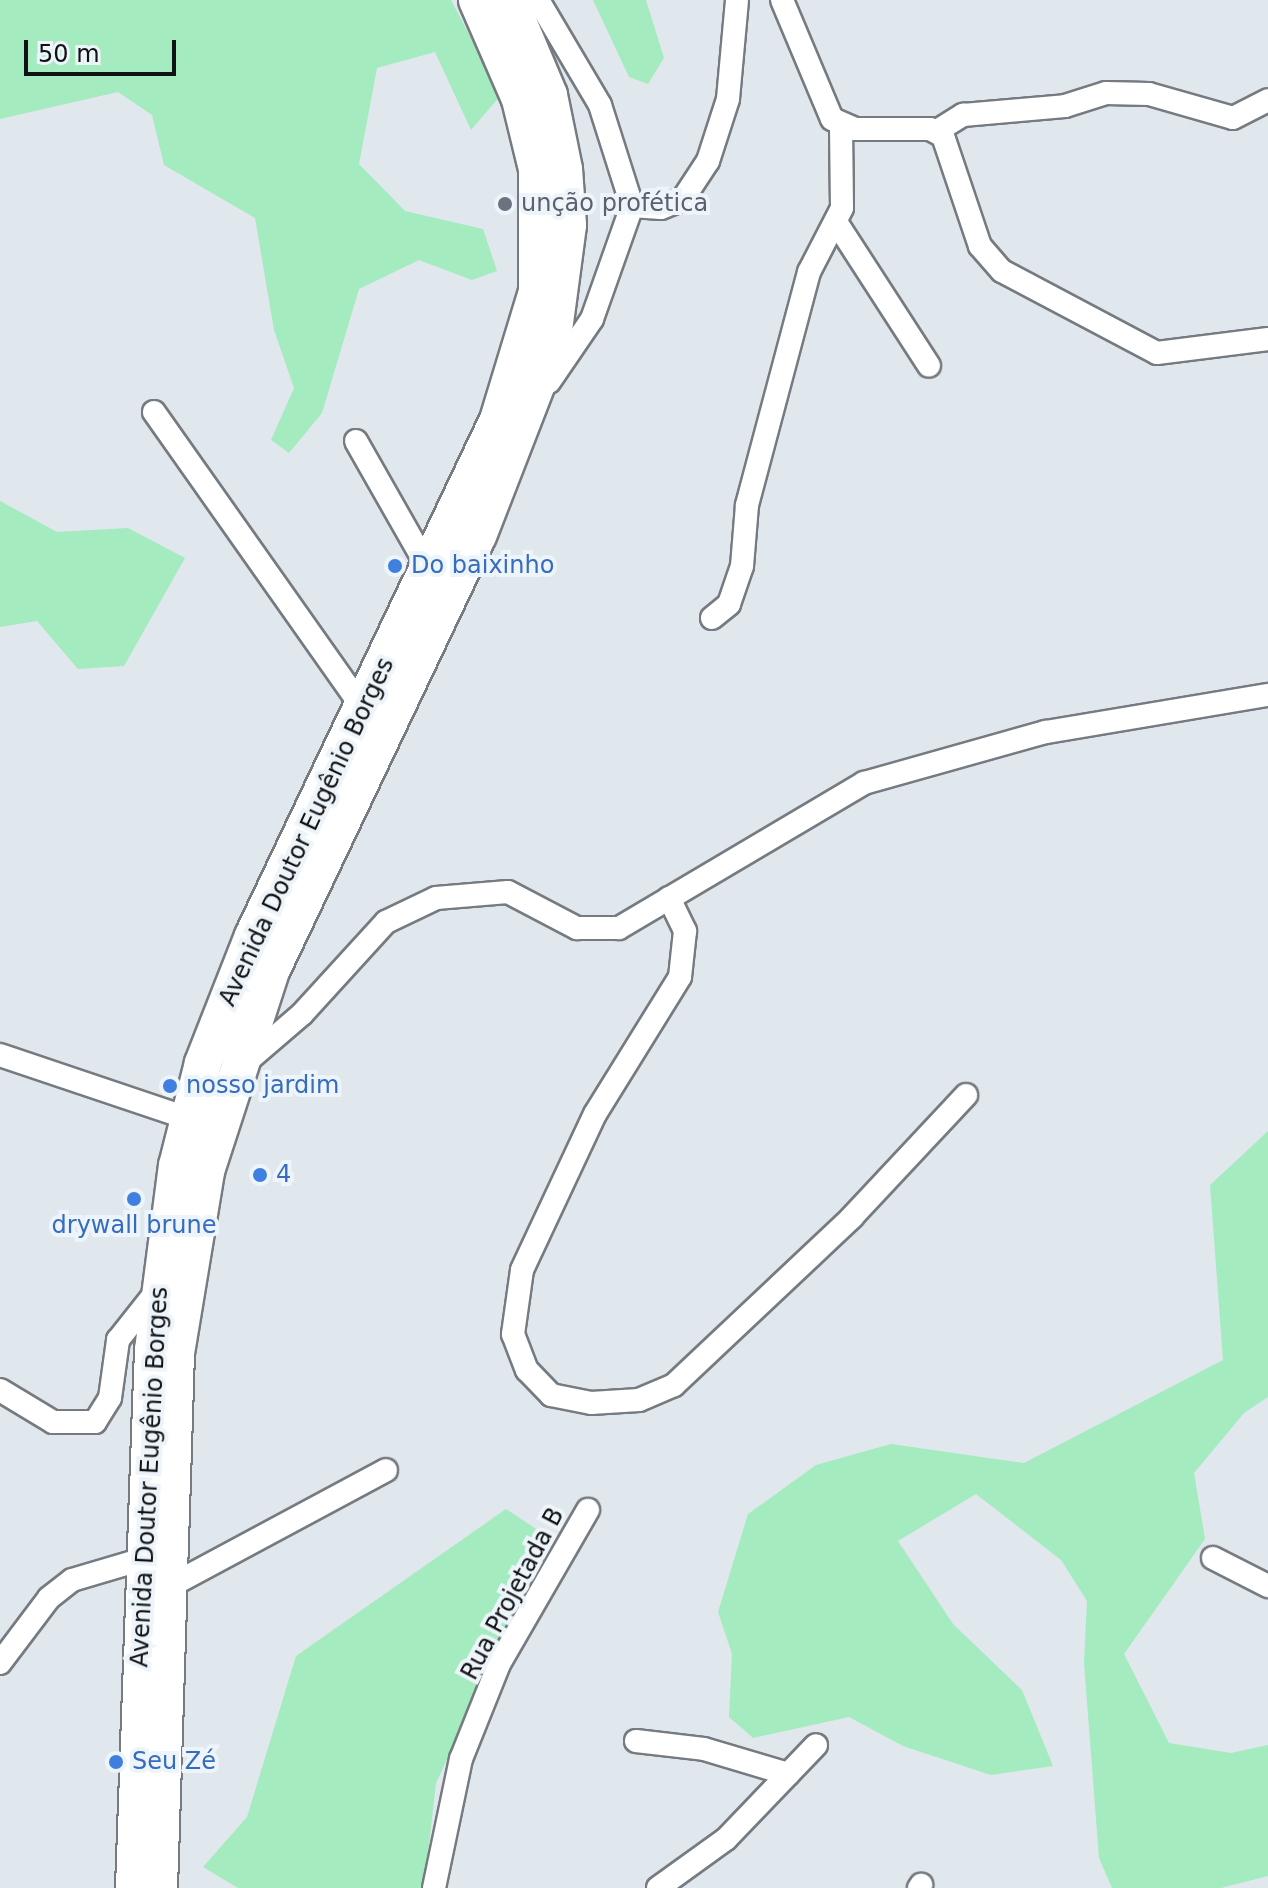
<!DOCTYPE html>
<html>
<head>
<meta charset="utf-8">
<style>
  body { margin:0 }
  #map { position:relative; width:1268px; height:1888px; overflow:hidden; background:#e0e7ed; font-family:"DejaVu Sans",sans-serif }
  div>[style] { position:absolute }
  .green>* { inset:0; background:#a4ebbf }
  .roads { filter:drop-shadow(2px 0 #757b80) drop-shadow(-2px 0 #757b80) drop-shadow(0 2px #757b80) drop-shadow(0 -2px #757b80) }
  .minor>* { height:22px; margin:-11px; padding:0 11px; transform-origin:11px; border-radius:11px; background:#fff }
  .trunk>* { height:36px; margin:-18px; padding:0 18px; transform-origin:18px; border-radius:18px; background:#fff }
  .dots>* { width:22px; height:22px; translate:-50% -50%; box-sizing:border-box; border:4px solid #edf4fa; border-radius:50% }
  span { translate:-50% -50%; white-space:nowrap; text-align:center; line-height:1.15; -webkit-text-stroke:8px #edf4fa; paint-order:stroke }
  .worship-label { font-size:24px; color:#5b616d }
  .left { translate:0 -50%; text-align:left }
  .shop-label { font-size:24px; color:#366cbe }
  .street-label { font-size:24px; color:#101214 }
  .scale { position:absolute; left:24px; top:40px; width:152px; height:36px; box-sizing:border-box; border:4px solid #101214; border-top:0; padding-left:10px; font-size:24px; line-height:28px; white-space:nowrap; color:#101214; -webkit-text-stroke:6px #edf4fa; paint-order:stroke }
</style>
</head>
<body>
<div id="map">
  <div class="green">
    <div style="clip-path:polygon(0 0,451px 0,501px 95px,471px 130px,435px 52px,377px 68px,359px 164px,405px 211px,483px 229px,497px 271px,472px 280px,419px 260px,359px 289px,322px 413px,289px 453px,271px 440px,294px 388px,274px 330px,255px 218px,164px 165px,152px 115px,118px 92px,0 119px)"></div>
    <div style="clip-path:polygon(593px 0,646px 0,664px 58px,648px 84px,629px 77px)"></div>
    <div style="clip-path:polygon(0 501px,57px 532px,128px 528px,185px 558px,124px 666px,78px 669px,37px 621px,0 627px)"></div>
    <div style="clip-path:polygon(1268px 1131px,1268px 1397px,1244px 1413px,1194px 1473px,1205px 1539px,1124px 1654px,1169px 1743px,1231px 1753px,1268px 1745px,1268px 1876px,1221px 1888px,1112px 1888px,1099px 1858px,1084px 1663px,1087px 1601px,1061px 1560px,976px 1494px,898px 1541px,953px 1624px,1022px 1690px,1053px 1766px,991px 1775px,903px 1746px,849px 1717px,753px 1738px,729px 1717px,732px 1654px,718px 1612px,748px 1514px,816px 1465px,891px 1444px,1024px 1463px,1223px 1360px,1210px 1185px)"></div>
    <div style="clip-path:polygon(506px 1509px,551px 1539px,436px 1783px,424px 1888px,238px 1888px,203px 1867px,247px 1817px,296px 1656px)"></div>
  </div>
  <div class="roads">
    <div class="minor">
      <div style="left:538px;top:0;width:122px;rotate:59.4deg"></div>
      <div style="left:600px;top:105px;width:106px;rotate:72.4deg"></div>
      <div style="left:632px;top:206px;width:120px;rotate:109.5deg"></div>
      <div style="left:592px;top:319px;width:76px;rotate:124.3deg"></div>
      <div style="left:782px;top:0;width:129px;rotate:67.2deg"></div>
      <div style="left:832px;top:119px;width:25px;rotate:23deg"></div>
      <div style="left:855px;top:129px;width:75px"></div>
      <div style="left:930px;top:129px;width:15px;rotate:28deg"></div>
      <div style="left:943px;top:136px;width:116px;rotate:71.4deg"></div>
      <div style="left:980px;top:246px;width:33px;rotate:49deg"></div>
      <div style="left:1002px;top:271px;width:175px;rotate:27.9deg"></div>
      <div style="left:1157px;top:353px;width:112px;rotate:-7.2deg"></div>
      <div style="left:937px;top:131px;width:31px;rotate:-32deg"></div>
      <div style="left:963px;top:115px;width:102px;rotate:-5deg"></div>
      <div style="left:1065px;top:106px;width:43px;rotate:-17.6deg"></div>
      <div style="left:1106px;top:93px;width:43px;rotate:1.3deg"></div>
      <div style="left:1149px;top:94px;width:87px;rotate:15.9deg"></div>
      <div style="left:1233px;top:118px;width:39px;rotate:-27deg"></div>
      <div style="left:632px;top:206px;width:29px;rotate:4deg"></div>
      <div style="left:661px;top:208px;width:24px;rotate:-22deg"></div>
      <div style="left:683px;top:199px;width:45px;rotate:-56.7deg"></div>
      <div style="left:708px;top:161px;width:65px;rotate:-72.1deg"></div>
      <div style="left:728px;top:99px;width:99px;rotate:-84.8deg"></div>
      <div style="left:836px;top:222px;width:171px;rotate:57.1deg"></div>
      <div style="left:154px;top:412px;width:362px;rotate:54.8deg"></div>
      <div style="left:356px;top:441px;width:150px;rotate:60.4deg"></div>
      <div style="left:712px;top:618px;width:22px;rotate:-39deg"></div>
      <div style="left:729px;top:604px;width:40px;rotate:-71.1deg"></div>
      <div style="left:742px;top:566px;width:61px;rotate:-85.3deg"></div>
      <div style="left:747px;top:505px;width:241px;rotate:-75.1deg"></div>
      <div style="left:809px;top:272px;width:72px;rotate:-62.7deg"></div>
      <div style="left:842px;top:208px;width:82px;rotate:-90.7deg"></div>
      <div style="left:669px;top:898px;width:37px;rotate:64deg"></div>
      <div style="left:685px;top:931px;width:46px;rotate:96.2deg"></div>
      <div style="left:680px;top:977px;width:161px;rotate:121.8deg"></div>
      <div style="left:595px;top:1114px;width:172px;rotate:115.1deg"></div>
      <div style="left:522px;top:1270px;width:65px;rotate:98deg"></div>
      <div style="left:513px;top:1334px;width:39px;rotate:69deg"></div>
      <div style="left:527px;top:1370px;width:35px;rotate:46deg"></div>
      <div style="left:551px;top:1395px;width:41px;rotate:11.3deg"></div>
      <div style="left:591px;top:1403px;width:48px;rotate:-3.6deg"></div>
      <div style="left:639px;top:1400px;width:38px;rotate:-23deg"></div>
      <div style="left:674px;top:1385px;width:245px;rotate:-43.3deg"></div>
      <div style="left:852px;top:1217px;width:167px;rotate:-46.9deg"></div>
      <div style="left:0;top:1055px;width:200px;rotate:18.6deg"></div>
      <div style="left:245px;top:1063px;width:75px;rotate:-40.7deg"></div>
      <div style="left:302px;top:1014px;width:125px;rotate:-47.6deg"></div>
      <div style="left:386px;top:922px;width:55px;rotate:-25.6deg"></div>
      <div style="left:436px;top:898px;width:72px;rotate:-4.8deg"></div>
      <div style="left:508px;top:892px;width:78px;rotate:27.6deg"></div>
      <div style="left:577px;top:928px;width:42px"></div>
      <div style="left:619px;top:928px;width:285px;rotate:-30.6deg"></div>
      <div style="left:864px;top:783px;width:189px;rotate:-15.7deg"></div>
      <div style="left:1046px;top:732px;width:225px;rotate:-9.5deg"></div>
      <div style="left:0;top:1390px;width:62px;rotate:31.1deg"></div>
      <div style="left:53px;top:1422px;width:42px"></div>
      <div style="left:95px;top:1422px;width:28px;rotate:-58deg"></div>
      <div style="left:110px;top:1398px;width:59px;rotate:-82.1deg"></div>
      <div style="left:118px;top:1340px;width:66px;rotate:-51.7deg"></div>
      <div style="left:1213px;top:1558px;width:62px;rotate:27deg"></div>
      <div style="left:170px;top:1586px;width:245px;rotate:-28.2deg"></div>
      <div style="left:0;top:1663px;width:81px;rotate:-53deg"></div>
      <div style="left:49px;top:1598px;width:29px;rotate:-38deg"></div>
      <div style="left:72px;top:1580px;width:74px;rotate:-16.5deg"></div>
      <div style="left:636px;top:1741px;width:68px;rotate:6.7deg"></div>
      <div style="left:704px;top:1749px;width:88px;rotate:16.6deg"></div>
      <div style="left:434px;top:1888px;width:132px;rotate:-78.2deg"></div>
      <div style="left:461px;top:1759px;width:102px;rotate:-68.2deg"></div>
      <div style="left:499px;top:1664px;width:178px;rotate:-60deg"></div>
      <div style="left:658px;top:1888px;width:84px;rotate:-35.8deg"></div>
      <div style="left:726px;top:1839px;width:130px;rotate:-46.2deg"></div>
      <div style="left:919px;top:1888px;width:4px;rotate:-56deg"></div>
    </div>
    <div class="trunk">
      <div style="left:134px;top:1888px;width:538px;rotate:-87.98deg"></div>
      <div style="left:153px;top:1350px;width:186px;rotate:-82.6deg"></div>
      <div style="left:177px;top:1166px;width:106px;rotate:-75.8deg"></div>
      <div style="left:203px;top:1063px;width:136px;rotate:-68.5deg"></div>
      <div style="left:253px;top:936px;width:571px;rotate:-64.6deg"></div>
      <div style="left:498px;top:420px;width:134px;rotate:-73.1deg"></div>
      <div style="left:537px;top:292px;width:123px;rotate:-90deg"></div>
      <div style="left:537px;top:169px;width:72px;rotate:-103.7deg"></div>
      <div style="left:520px;top:99px;width:108px;rotate:-113.5deg"></div>
      <div style="left:159px;top:1888px;width:535px;rotate:-88.18deg"></div>
      <div style="left:176px;top:1353px;width:184px;rotate:-80.6deg"></div>
      <div style="left:206px;top:1171px;width:210px;rotate:-72deg"></div>
      <div style="left:271px;top:971px;width:482px;rotate:-64.6deg"></div>
      <div style="left:478px;top:536px;width:205px;rotate:-68.8deg"></div>
      <div style="left:552px;top:345px;width:121px;rotate:-82.4deg"></div>
      <div style="left:568px;top:225px;width:56px;rotate:-94.1deg"></div>
      <div style="left:564px;top:169px;width:76px;rotate:-101.5deg"></div>
      <div style="left:549px;top:95px;width:103px;rotate:-112.8deg"></div>
    </div>
  </div>
  <div class="dots">
    <div style="left:505px;top:204px;background:#6b7280"></div>
    <div style="left:395px;top:566px;background:#3f7fe0"></div>
    <div style="left:170px;top:1086px;background:#3f7fe0"></div>
    <div style="left:260px;top:1175px;background:#3f7fe0"></div>
    <div style="left:134px;top:1199px;background:#3f7fe0"></div>
    <div style="left:116px;top:1762px;background:#3f7fe0"></div>
  </div>
  <div class="worship-label">
    <span class="left" style="left:521px;top:204px">unção profética</span>
  </div>
  <div class="shop-label">
    <span class="left" style="left:411px;top:566px">Do baixinho</span>
    <span class="left" style="left:186px;top:1086px">nosso jardim</span>
    <span class="left" style="left:276px;top:1175px">4</span>
    <span style="left:134px;top:1226px">drywall brune</span>
    <span class="left" style="left:132px;top:1762px">Seu Zé</span>
  </div>
  <div class="street-label">
    <span style="left:307px;top:832px;rotate:-65deg">Avenida Doutor Eugênio Borges</span>
    <span style="left:150px;top:1477px;rotate:-87deg">Avenida Doutor Eugênio Borges</span>
    <span style="left:513px;top:1594px;rotate:-62deg">Rua Projetada B</span>
  </div>
  <div class="scale">50 m</div>
</div>
</body>
</html>
